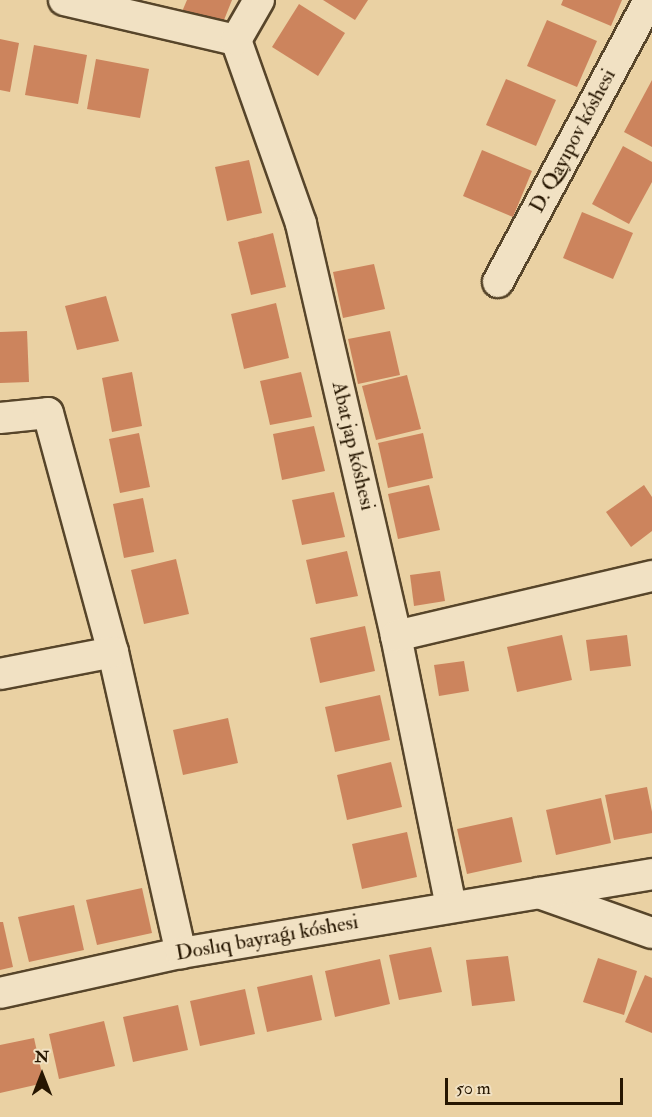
<!DOCTYPE html>
<html>
<head>
<meta charset="utf-8">
<style>
  body { margin:0 }
  #map { position:relative; width:652px; height:1117px; overflow:hidden; background:#ead1a3; font-family:"IM FELL Double Pica",serif }
  div>[style] { position:absolute }
  .building>* { inset:0; background:#cc845d }
  .roads { filter:drop-shadow(2px 0 #57452a) drop-shadow(-2px 0 #57452a) drop-shadow(0 2px #57452a) drop-shadow(0 -2px #57452a) }
  .minor>* { height:30px; margin:-15px; padding:0 15px; transform-origin:15px; border-radius:15px; background:#f1e1c3 }
  span { translate:-50% -50%; white-space:nowrap; text-align:center; line-height:1.15; -webkit-text-stroke:5px #f1e1c3; paint-order:stroke }
  .street-label { font-size:21px; color:#261601 }
  .north { position:absolute; left:12px; top:1045px; width:60px; height:60px; -webkit-text-stroke:4px #f1e1c3; paint-order:stroke; rotate:0deg; font-size:16px; font-weight:700; line-height:24px; text-align:center; color:#261601 }
  .north::after { content:''; display:block; margin:auto; width:21px; height:27px; background:#261601; clip-path:polygon(50% 0,100% 100%,50% 72%,0 100%) }
  .scale { position:absolute; left:445px; top:1078px; width:178px; height:27px; box-sizing:border-box; border:3px solid #261601; border-top:0; padding-left:8px; font-size:18px; line-height:21px; white-space:nowrap; color:#261601; -webkit-text-stroke:4px #f1e1c3; paint-order:stroke }
</style>
</head>
<body>
<div id="map">
  <div class="building">
    <div style="clip-path:polygon(187px 0,232px 0,220px 30px,181px 14px)"></div>
    <div style="clip-path:polygon(323px 0,368px 0,355px 20px)"></div>
    <div style="clip-path:polygon(563px 0,622px 0,611px 26px,561px 5px)"></div>
    <div style="clip-path:polygon(299px 4px,345px 33px,318px 76px,272px 47px)"></div>
    <div style="clip-path:polygon(547px 20px,597px 41px,577px 87px,527px 66px)"></div>
    <div style="clip-path:polygon(0 39px,19px 43px,10px 92px,0 90px)"></div>
    <div style="clip-path:polygon(34px 45px,87px 55px,78px 104px,25px 95px)"></div>
    <div style="clip-path:polygon(96px 59px,149px 69px,140px 118px,87px 109px)"></div>
    <div style="clip-path:polygon(506px 79px,556px 100px,536px 146px,486px 125px)"></div>
    <div style="clip-path:polygon(652px 80px,652px 147px,624px 132px)"></div>
    <div style="clip-path:polygon(623px 146px,652px 162px,652px 182px,629px 224px,592px 204px)"></div>
    <div style="clip-path:polygon(482px 150px,532px 171px,513px 217px,463px 196px)"></div>
    <div style="clip-path:polygon(249px 160px,262px 213px,227px 221px,215px 167px)"></div>
    <div style="clip-path:polygon(582px 212px,633px 233px,613px 279px,563px 258px)"></div>
    <div style="clip-path:polygon(273px 233px,286px 287px,251px 295px,238px 242px)"></div>
    <div style="clip-path:polygon(374px 264px,385px 309px,343px 318px,333px 272px)"></div>
    <div style="clip-path:polygon(106px 296px,119px 341px,77px 350px,65px 306px)"></div>
    <div style="clip-path:polygon(276px 303px,289px 358px,244px 369px,231px 314px)"></div>
    <div style="clip-path:polygon(27px 331px,29px 382px,0 383px,0 332px)"></div>
    <div style="clip-path:polygon(390px 331px,400px 375px,358px 384px,348px 339px)"></div>
    <div style="clip-path:polygon(132px 372px,142px 426px,112px 432px,102px 378px)"></div>
    <div style="clip-path:polygon(301px 372px,312px 417px,270px 425px,260px 381px)"></div>
    <div style="clip-path:polygon(407px 375px,421px 429px,376px 440px,362px 386px)"></div>
    <div style="clip-path:polygon(314px 426px,325px 471px,282px 480px,273px 434px)"></div>
    <div style="clip-path:polygon(139px 433px,150px 487px,120px 493px,109px 439px)"></div>
    <div style="clip-path:polygon(423px 433px,433px 478px,388px 488px,378px 443px)"></div>
    <div style="clip-path:polygon(429px 485px,440px 530px,398px 539px,388px 494px)"></div>
    <div style="clip-path:polygon(644px 485px,652px 497px,652px 531px,631px 547px,606px 512px)"></div>
    <div style="clip-path:polygon(334px 492px,345px 537px,302px 545px,292px 500px)"></div>
    <div style="clip-path:polygon(143px 498px,154px 552px,124px 558px,113px 504px)"></div>
    <div style="clip-path:polygon(347px 551px,358px 596px,316px 604px,306px 560px)"></div>
    <div style="clip-path:polygon(176px 559px,189px 614px,144px 624px,131px 570px)"></div>
    <div style="clip-path:polygon(440px 571px,445px 601px,414px 606px,410px 575px)"></div>
    <div style="clip-path:polygon(365px 626px,375px 671px,320px 683px,310px 638px)"></div>
    <div style="clip-path:polygon(562px 635px,572px 680px,517px 692px,507px 647px)"></div>
    <div style="clip-path:polygon(627px 635px,631px 666px,590px 671px,586px 640px)"></div>
    <div style="clip-path:polygon(464px 661px,469px 691px,439px 696px,434px 665px)"></div>
    <div style="clip-path:polygon(380px 695px,390px 740px,335px 752px,325px 707px)"></div>
    <div style="clip-path:polygon(228px 718px,238px 763px,183px 775px,173px 730px)"></div>
    <div style="clip-path:polygon(391px 762px,402px 807px,347px 820px,337px 775px)"></div>
    <div style="clip-path:polygon(647px 787px,652px 812px,652px 833px,614px 840px,605px 795px)"></div>
    <div style="clip-path:polygon(601px 798px,611px 843px,556px 855px,546px 810px)"></div>
    <div style="clip-path:polygon(512px 817px,522px 862px,467px 874px,457px 829px)"></div>
    <div style="clip-path:polygon(407px 832px,417px 877px,362px 889px,352px 844px)"></div>
    <div style="clip-path:polygon(142px 888px,152px 933px,97px 945px,86px 900px)"></div>
    <div style="clip-path:polygon(74px 905px,84px 950px,29px 962px,18px 917px)"></div>
    <div style="clip-path:polygon(0 922px,3px 922px,13px 967px,0 970px)"></div>
    <div style="clip-path:polygon(431px 947px,442px 992px,399px 1000px,389px 955px)"></div>
    <div style="clip-path:polygon(508px 956px,515px 1001px,472px 1006px,466px 960px)"></div>
    <div style="clip-path:polygon(598px 958px,637px 971px,624px 1015px,583px 1002px)"></div>
    <div style="clip-path:polygon(380px 959px,390px 1004px,335px 1017px,325px 971px)"></div>
    <div style="clip-path:polygon(312px 975px,322px 1020px,267px 1032px,257px 987px)"></div>
    <div style="clip-path:polygon(645px 975px,652px 978px,652px 1033px,625px 1022px)"></div>
    <div style="clip-path:polygon(245px 989px,255px 1034px,200px 1046px,190px 1001px)"></div>
    <div style="clip-path:polygon(178px 1005px,188px 1050px,133px 1062px,123px 1017px)"></div>
    <div style="clip-path:polygon(104px 1021px,115px 1066px,59px 1079px,49px 1034px)"></div>
    <div style="clip-path:polygon(34px 1038px,44px 1083px,0 1093px,0 1045px)"></div>
  </div>
  <div class="roads">
    <div class="minor">
      <div style="left:64px;top:0;width:177px;rotate:13.1deg"></div>
      <div style="left:236px;top:40px;width:195px;rotate:70.5deg"></div>
      <div style="left:301px;top:224px;width:423px;rotate:77deg"></div>
      <div style="left:396px;top:636px;width:276px;rotate:78.5deg"></div>
      <div style="left:236px;top:40px;width:46px;rotate:-60.1deg"></div>
      <div style="left:498px;top:282px;width:320px;rotate:-61.8deg"></div>
      <div style="left:0;top:418px;width:48px;rotate:-5.9deg"></div>
      <div style="left:48px;top:413px;width:248px;rotate:74.8deg"></div>
      <div style="left:113px;top:652px;width:309px;rotate:77.3deg"></div>
      <div style="left:396px;top:636px;width:263px;rotate:-13.2deg"></div>
      <div style="left:0;top:674px;width:115px;rotate:-11deg"></div>
      <div style="left:539px;top:893px;width:120px;rotate:19.5deg"></div>
      <div style="left:0;top:993px;width:185px;rotate:-12.5deg"></div>
      <div style="left:181px;top:953px;width:478px;rotate:-9.5deg"></div>
    </div>
  </div>
  <div class="street-label">
    <span style="left:573px;top:141px;rotate:-62deg">D. Qayıpov kóshesi</span>
    <span style="left:353px;top:446px;rotate:77deg">Abat jap kóshesi</span>
    <span style="left:267px;top:938px;rotate:-10deg">Doslıq bayraǵı kóshesi</span>
  </div>
  <div class="north">N</div>
  <div class="scale">50 m</div>
</div>
</body>
</html>
